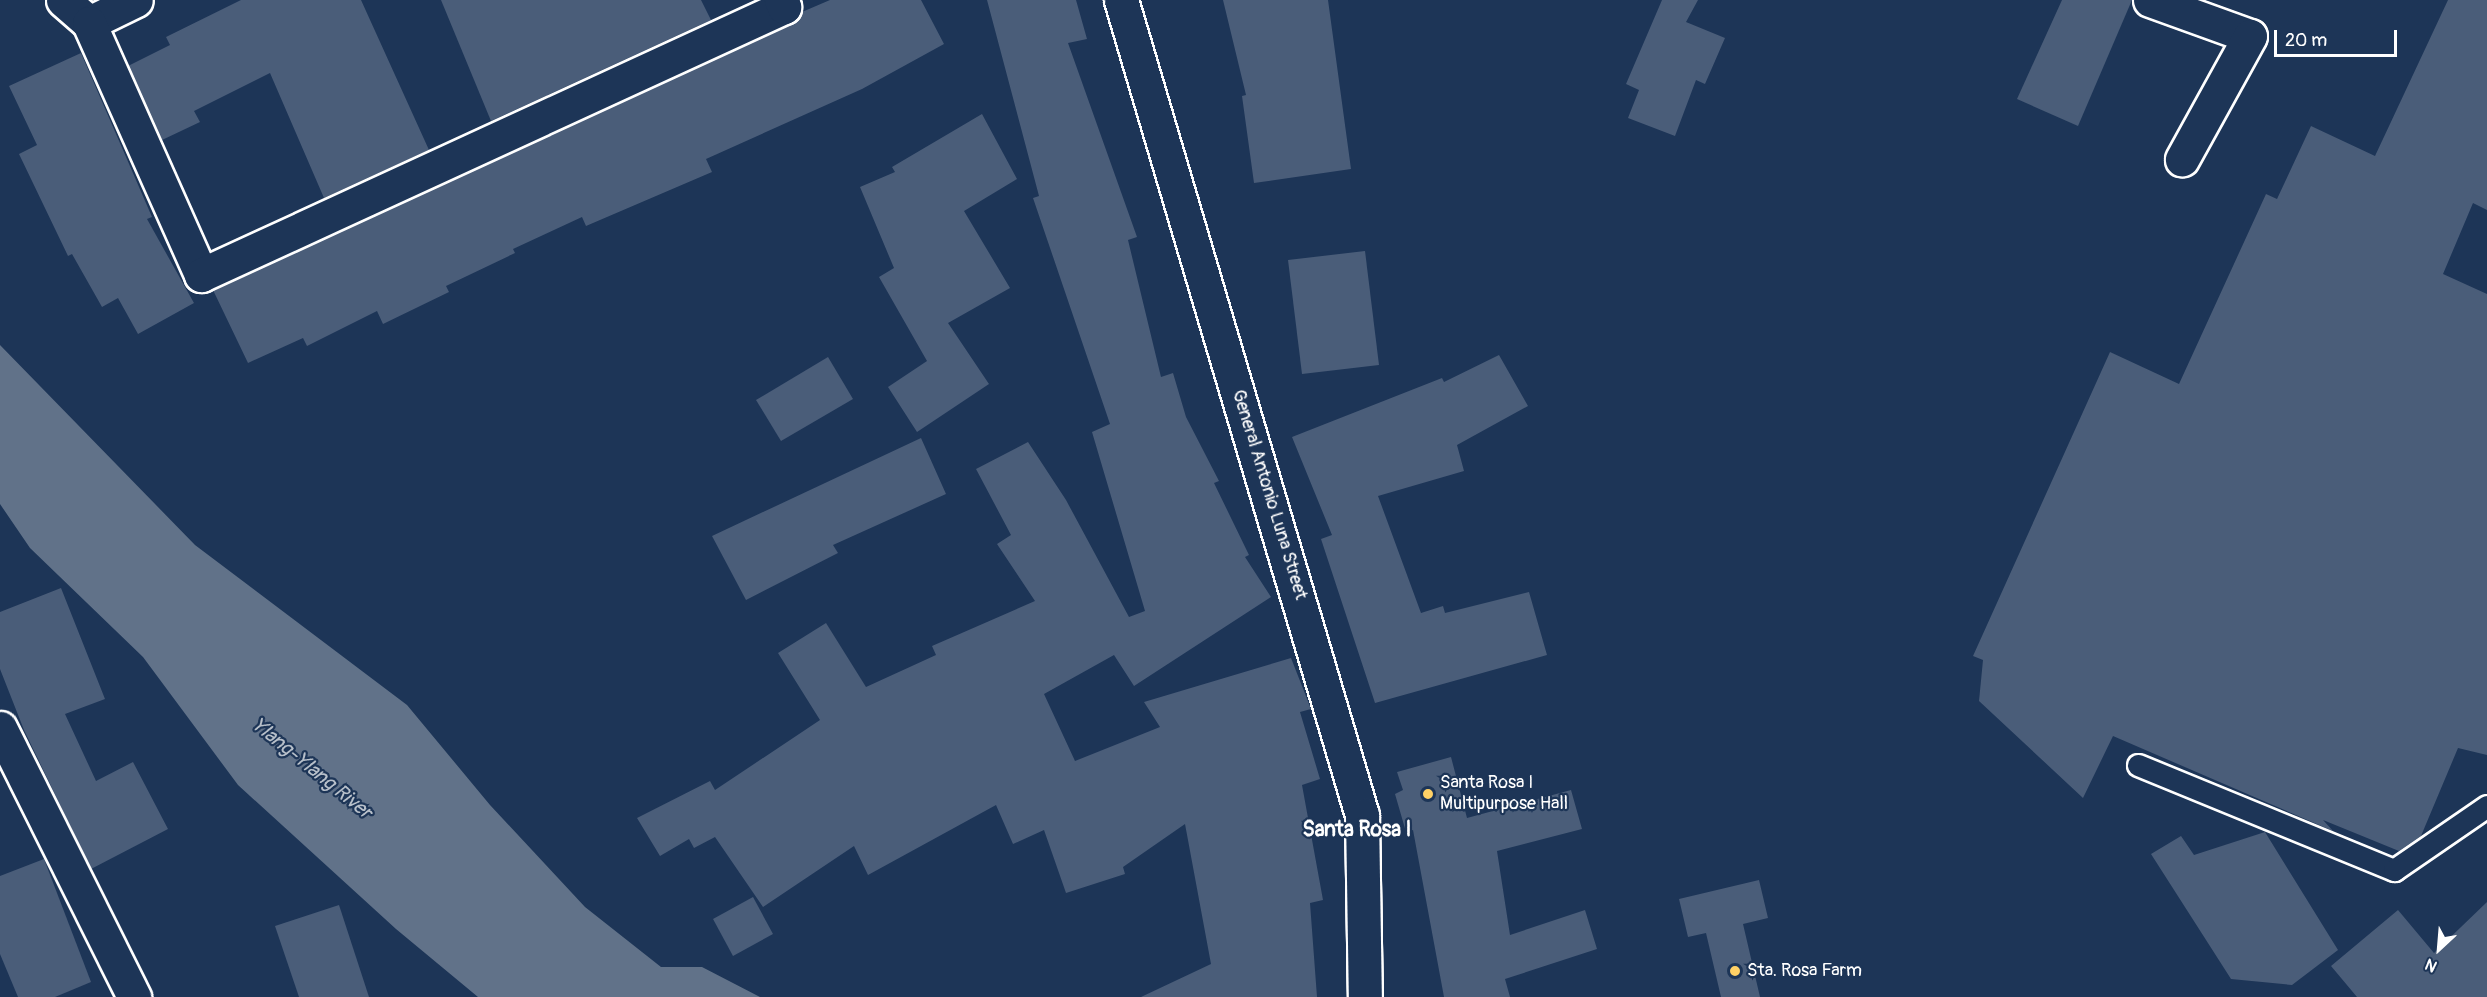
<!DOCTYPE html>
<html>
<head>
<meta charset="utf-8">
<style>
  body { margin:0 }
  #map { position:relative; width:2487px; height:997px; overflow:hidden; background:#1d3557; font-family:Pangolin,sans-serif }
  div>[style] { position:absolute }
  .water>* { inset:0; background:#617289 }
  .building>* { inset:0; background:#4a5d79 }
  .roads { filter:drop-shadow(2px 0 #fff) drop-shadow(-2px 0 #fff) drop-shadow(0 2px #fff) drop-shadow(0 -2px #fff) }
  .lane>* { height:21px; margin:-10.5px; padding:0 10.5px; transform-origin:10.5px; border-radius:10.5px; background:#1d3557 }
  .street>* { height:33px; margin:-16.5px; padding:0 16.5px; transform-origin:16.5px; border-radius:16.5px; background:#1d3557 }
  .secondary>* { height:33px; margin:-16.5px; padding:0 16.5px; transform-origin:16.5px; border-radius:16.5px; background:#1d3557 }
  .dots>* { width:16px; height:16px; translate:-50% -50%; box-sizing:border-box; border:3px solid #1d3557; border-radius:50% }
  span { translate:-50% -50%; white-space:nowrap; text-align:center; line-height:1.15; -webkit-text-stroke:4.5px #1d3557; paint-order:stroke }
  .street-label { font-size:18px; color:#fff }
  .poi-label { font-size:18px; color:#fff }
  .left { translate:0 -50%; text-align:left }
  .water-label { font-size:20px; color:#b8c0ca; font-style:italic }
  .quarter-label { font-size:21px; color:#fff; font-weight:700 }
  .north { position:absolute; left:2409px; top:919px; width:60px; height:60px; -webkit-text-stroke:4px #1d3557; paint-order:stroke; rotate:206deg; font-size:16px; font-weight:700; line-height:24px; text-align:center; color:#fff }
  .north::after { content:''; display:block; margin:auto; width:21px; height:27px; background:#fff; clip-path:polygon(50% 0,100% 100%,50% 72%,0 100%) }
  .scale { position:absolute; left:2274px; top:30px; width:123px; height:27px; box-sizing:border-box; border:3px solid #fff; border-top:0; padding-left:8px; font-size:18px; line-height:21px; white-space:nowrap; color:#fff; -webkit-text-stroke:4px #1d3557; paint-order:stroke }
</style>
</head>
<body>
<div id="map">
  <div class="water">
    <div style="clip-path:polygon(0 345px,195px 545px,407px 705px,490px 805px,585px 907px,661px 967px,702px 967px,760px 997px,478px 997px,396px 929px,238px 785px,143px 657px,30px 548px,0 504px)"></div>
  </div>
  <div class="building">
    <div style="clip-path:polygon(241px 0,361px 0,429px 150px,324px 198px,270px 73px,194px 111px,200px 122px,162px 140px,128px 66px,170px 45px,166px 37px)"></div>
    <div style="clip-path:polygon(441px 0,701px 0,711px 20px,491px 121px)"></div>
    <div style="clip-path:polygon(830px 0,921px 0,944px 44px,862px 89px,706px 159px,712px 172px,586px 226px,582px 217px,513px 249px,515px 253px,446px 286px,449px 292px,383px 324px,377px 311px,307px 346px,303px 338px,248px 363px,213px 290px,792px 24px,802px 12px)"></div>
    <div style="clip-path:polygon(987px 0,1076px 0,1087px 39px,1068px 43px,1137px 237px,1128px 240px,1161px 377px,1173px 373px,1186px 417px,1219px 481px,1214px 483px,1249px 555px,1245px 557px,1271px 597px,1134px 686px,1114px 655px,1044px 694px,1075px 761px,1160px 727px,1144px 702px,1291px 658px,1311px 709px,1300px 712px,1320px 779px,1302px 785px,1323px 900px,1310px 903px,1317px 997px,1141px 997px,1211px 964px,1185px 824px,1123px 867px,1125px 874px,1066px 893px,1044px 830px,1013px 844px,996px 805px,868px 875px,854px 846px,763px 907px,715px 837px,694px 848px,689px 839px,660px 856px,637px 818px,710px 781px,715px 790px,820px 720px,778px 653px,826px 623px,866px 687px,936px 655px,932px 646px,1035px 601px,997px 544px,1011px 535px,976px 469px,1028px 442px,1066px 500px,1129px 617px,1145px 611px,1092px 432px,1110px 424px,1033px 198px,1039px 196px)"></div>
    <div style="clip-path:polygon(1223px 0,1328px 0,1351px 169px,1254px 183px,1242px 96px,1246px 95px)"></div>
    <div style="clip-path:polygon(1662px 0,1698px 0,1686px 22px,1725px 38px,1705px 84px,1696px 80px,1675px 136px,1628px 118px,1639px 90px,1626px 84px)"></div>
    <div style="clip-path:polygon(2062px 0,2132px 0,2078px 126px,2017px 99px)"></div>
    <div style="clip-path:polygon(2448px 0,2487px 0,2487px 210px,2473px 203px,2443px 274px,2487px 294px,2487px 755px,2458px 748px,2421px 836px,2399px 851px,2323px 820px,2333px 831px,2113px 736px,2083px 798px,1979px 701px,1983px 660px,1973px 656px,2110px 352px,2179px 384px,2266px 194px,2277px 199px,2311px 126px,2375px 156px)"></div>
    <div style="clip-path:polygon(81px 53px,152px 217px,147px 219px,194px 303px,138px 334px,118px 298px,102px 307px,72px 254px,68px 256px,19px 154px,37px 145px,9px 86px)"></div>
    <div style="clip-path:polygon(982px 114px,1017px 179px,964px 211px,1010px 288px,948px 323px,989px 384px,917px 432px,888px 387px,927px 361px,879px 277px,894px 268px,860px 187px,895px 172px,892px 167px)"></div>
    <div style="clip-path:polygon(1365px 251px,1379px 365px,1302px 374px,1288px 260px)"></div>
    <div style="clip-path:polygon(1499px 355px,1528px 406px,1457px 445px,1464px 471px,1378px 496px,1421px 613px,1443px 606px,1445px 613px,1529px 592px,1547px 655px,1375px 703px,1321px 539px,1332px 535px,1292px 437px,1442px 378px,1444px 382px)"></div>
    <div style="clip-path:polygon(828px 357px,853px 399px,781px 441px,756px 400px)"></div>
    <div style="clip-path:polygon(921px 438px,946px 494px,833px 545px,838px 553px,746px 600px,712px 536px)"></div>
    <div style="clip-path:polygon(61px 588px,105px 699px,65px 714px,96px 781px,133px 762px,168px 829px,91px 869px,24px 730px,0 669px,0 612px)"></div>
    <div style="clip-path:polygon(1451px 757px,1467px 818px,1571px 790px,1582px 829px,1497px 851px,1510px 935px,1585px 910px,1597px 949px,1505px 979px,1510px 997px,1444px 997px,1413px 830px,1406px 832px,1395px 794px,1403px 790px,1397px 772px)"></div>
    <div style="clip-path:polygon(2265px 832px,2338px 950px,2292px 985px,2231px 979px,2151px 854px,2181px 836px,2194px 855px)"></div>
    <div style="clip-path:polygon(44px 859px,91px 982px,55px 997px,18px 997px,0 954px,0 876px)"></div>
    <div style="clip-path:polygon(1759px 880px,1768px 918px,1743px 924px,1760px 997px,1721px 997px,1706px 933px,1688px 937px,1679px 899px)"></div>
    <div style="clip-path:polygon(753px 897px,773px 934px,733px 956px,713px 919px)"></div>
    <div style="clip-path:polygon(2487px 902px,2487px 997px,2357px 997px,2331px 966px,2398px 910px,2434px 953px)"></div>
    <div style="clip-path:polygon(339px 905px,369px 997px,299px 997px,275px 926px)"></div>
  </div>
  <div class="roads">
    <div class="lane">
      <div style="left:2138px;top:765px;width:277px;rotate:22.3deg"></div>
      <div style="left:2394px;top:870px;width:113px;rotate:-34.5deg"></div>
    </div>
    <div class="street">
      <div style="left:63px;top:0;width:35px;rotate:41deg"></div>
      <div style="left:89px;top:23px;width:52px;rotate:-26.1deg"></div>
      <div style="left:2150px;top:0;width:106px;rotate:19.8deg"></div>
      <div style="left:2250px;top:36px;width:141px;rotate:118.9deg"></div>
      <div style="left:89px;top:23px;width:276px;rotate:66deg"></div>
      <div style="left:201px;top:275px;width:642px;rotate:-24.69deg"></div>
      <div style="left:784px;top:7px;width:8px;rotate:-113deg"></div>
    </div>
    <div class="secondary">
      <div style="left:1121px;top:0;width:850px;rotate:73.53deg"></div>
      <div style="left:1362px;top:815px;width:182px;rotate:89.1deg"></div>
      <div style="left:0;top:728px;width:301px;rotate:63.5deg"></div>
    </div>
  </div>
  <div class="dots">
    <div style="left:1428px;top:794px;background:#ffd166"></div>
    <div style="left:1735px;top:971px;background:#ffd166"></div>
  </div>
  <div class="street-label">
    <span style="left:1269px;top:495px;rotate:73deg">General Antonio Luna Street</span>
  </div>
  <div class="poi-label">
    <span class="left" style="left:1440px;top:794px">Santa Rosa I<br>Multipurpose Hall</span>
    <span class="left" style="left:1747px;top:971px">Sta. Rosa Farm</span>
  </div>
  <div class="water-label">
    <span style="left:312px;top:768px;rotate:39deg">Ylang-Ylang River</span>
  </div>
  <div class="quarter-label">
    <span style="left:1357px;top:830px">Santa Rosa I</span>
  </div>
  <div class="north">N</div>
  <div class="scale">20 m</div>
</div>
</body>
</html>
